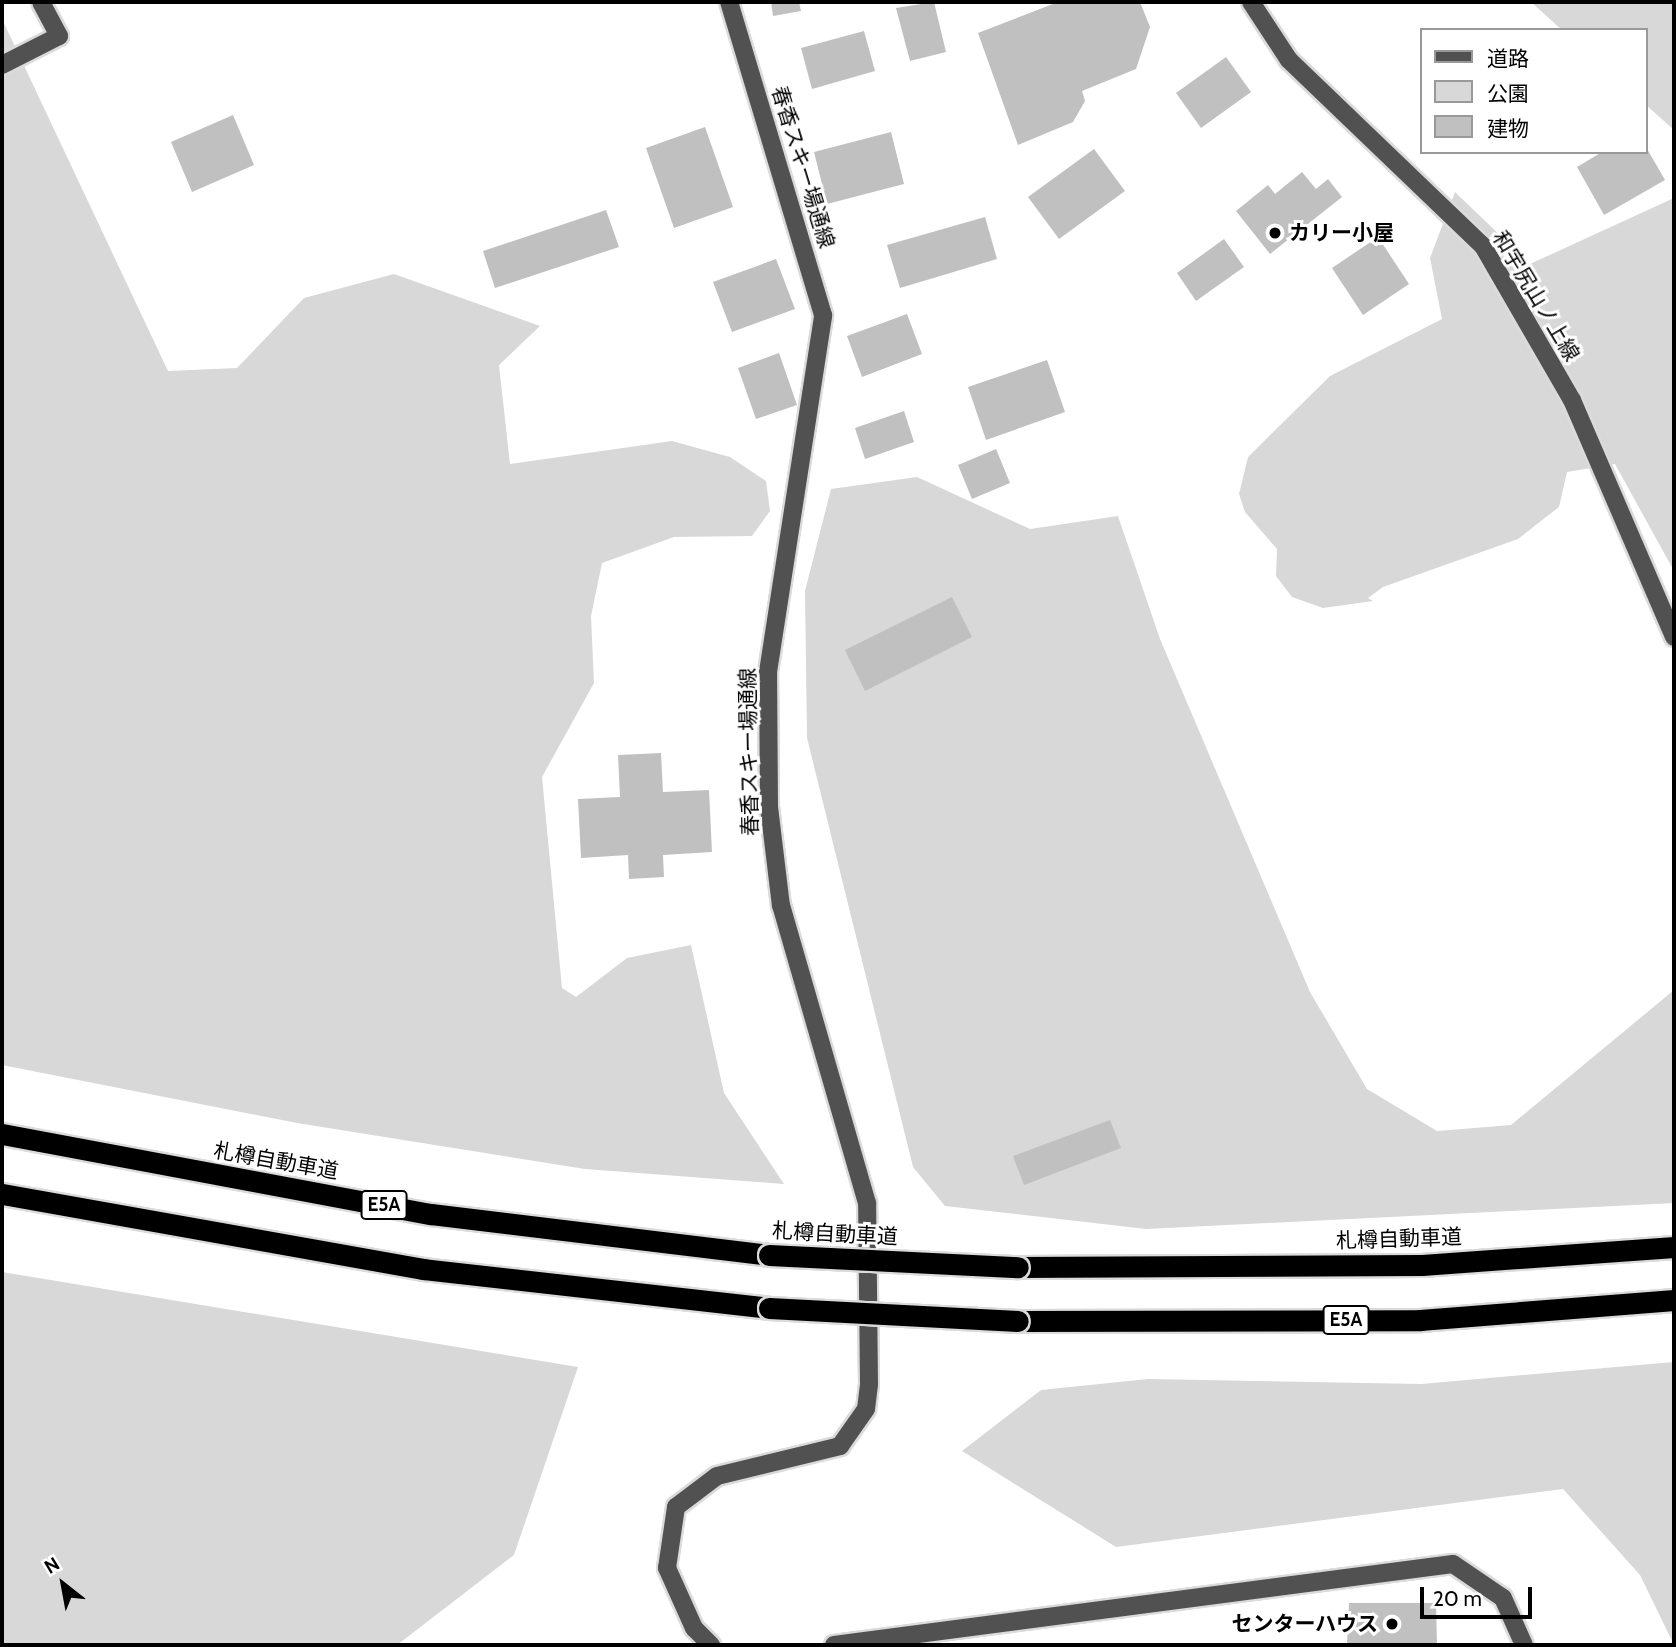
<!DOCTYPE html>
<html>
<head>
<meta charset="utf-8">
<style>
  body { margin:0 }
  #map { position:relative; width:1676px; height:1647px; overflow:hidden; background:#fff; font-family:Cabin,"Noto Sans JP",sans-serif }
  div>[style] { position:absolute }
  .green>* { inset:0; background:#d8d8d8 }
  .building>* { inset:0; background:#c0c0c0 }
  .roads { filter:drop-shadow(2px 0 #dbdbdb) drop-shadow(-2px 0 #dbdbdb) drop-shadow(0 2px #dbdbdb) drop-shadow(0 -2px #dbdbdb) }
  .minor>* { height:18px; margin:-9px; padding:0 9px; transform-origin:9px; border-radius:9px; background:#515151 }
  .highway>* { height:21px; margin:-10.5px; padding:0 10.5px; transform-origin:10.5px; border-radius:10.5px; background:#000 }
  .bridges { filter:drop-shadow(2px 0 #dbdbdb) drop-shadow(-2px 0 #dbdbdb) drop-shadow(0 2px #dbdbdb) drop-shadow(0 -2px #dbdbdb) }
  .highway-bridge>* { height:21px; margin:-10.5px; padding:0 10.5px; transform-origin:10.5px; border-radius:10.5px; background:#000 }
  .dots>* { width:19px; height:19px; translate:-50% -50%; box-sizing:border-box; border:4px solid #fff; border-radius:50% }
  span { translate:-50% -50%; white-space:nowrap; text-align:center; line-height:1.15; -webkit-text-stroke:6px #fff; paint-order:stroke }
  .shield-label span { padding:2px 5px; background:#fff; border:2px solid; border-radius:5px; -webkit-text-stroke-width:0 }
  .shield-label { font-size:19px; color:#000; font-weight:700 }
  .street-label { font-size:21px; color:#000 }
  .poi-label { font-size:21px; color:#000; font-weight:700 }
  .left { translate:0 -50%; text-align:left }
  .right { translate:-100% -50%; text-align:right }
  .frame { position:absolute; inset:0; border:4px solid #000; pointer-events:none }
  .legend { position:absolute; left:1420px; top:28px; width:228px; height:126px; box-sizing:border-box; background:#fff; border:2px solid #999; margin:0; padding:9px 12px; list-style:none; font-size:21px; color:#000 }
  .legend li { display:flex; align-items:center; gap:14px; height:35px }
  .legend b { width:35px; border:2px solid #999 }
  .north { position:absolute; left:28px; top:1549px; width:70px; height:70px; -webkit-text-stroke:5px #fff; paint-order:stroke; rotate:329deg; font-size:19px; font-weight:700; line-height:28px; text-align:center; color:#000 }
  .north::after { content:''; display:block; margin:auto; width:24px; height:32px; background:#000; clip-path:polygon(50% 0,100% 100%,50% 72%,0 100%) }
  .scale { position:absolute; left:1420px; top:1587px; width:112px; height:32px; box-sizing:border-box; border:4px solid #000; border-top:0; padding-left:9px; font-size:21px; line-height:24px; white-space:nowrap; color:#000; -webkit-text-stroke:5px #fff; paint-order:stroke }
</style>
</head>
<body>
<div id="map">
  <div class="green">
    <div style="clip-path:polygon(1531px 2px,1674px 2px,1674px 130px,1646px 105px,1646px 30px,1562px 30px)"></div>
    <div style="clip-path:polygon(2px 19px,168px 371px,237px 368px,304px 298px,394px 274px,540px 326px,499px 365px,510px 464px,672px 441px,730px 457px,766px 481px,770px 511px,752px 536px,674px 537px,602px 563px,591px 616px,594px 683px,542px 777px,562px 988px,576px 997px,627px 958px,691px 945px,724px 1093px,784px 1184px,585px 1169px,297px 1123px,2px 1065px)"></div>
    <div style="clip-path:polygon(1455px 192px,1530px 264px,1674px 198px,1674px 571px,1615px 464px,1567px 472px,1559px 507px,1518px 539px,1383px 587px,1368px 598px,1373px 601px,1323px 608px,1292px 597px,1276px 576px,1277px 549px,1245px 512px,1239px 494px,1248px 457px,1330px 376px,1442px 319px,1430px 258px)"></div>
    <div style="clip-path:polygon(917px 477px,1030px 529px,1118px 516px,1160px 639px,1310px 992px,1367px 1089px,1437px 1131px,1511px 1125px,1674px 990px,1674px 1203px,1146px 1229px,945px 1206px,913px 1167px,807px 738px,805px 591px,831px 489px)"></div>
    <div style="clip-path:polygon(2px 1272px,578px 1367px,514px 1555px,397px 1645px,2px 1645px)"></div>
    <div style="clip-path:polygon(1674px 1362px,1674px 1645px,1640px 1575px,1563px 1489px,1116px 1547px,962px 1451px,1041px 1390px,1148px 1379px,1421px 1384px)"></div>
  </div>
  <div class="building">
    <div style="clip-path:polygon(771px 2px,799px 2px,801px 11px,773px 16px)"></div>
    <div style="clip-path:polygon(934px 2px,946px 52px,910px 61px,896px 8px)"></div>
    <div style="clip-path:polygon(1058px 2px,1140px 2px,1150px 27px,1136px 69px,1082px 91px,1085px 101px,1073px 122px,1018px 145px,978px 33px)"></div>
    <div style="clip-path:polygon(864px 31px,875px 71px,812px 89px,801px 48px)"></div>
    <div style="clip-path:polygon(1226px 57px,1251px 92px,1201px 128px,1176px 93px)"></div>
    <div style="clip-path:polygon(233px 115px,254px 165px,192px 192px,171px 142px)"></div>
    <div style="clip-path:polygon(705px 127px,733px 207px,674px 228px,646px 148px)"></div>
    <div style="clip-path:polygon(891px 132px,904px 184px,827px 204px,814px 152px)"></div>
    <div style="clip-path:polygon(1646px 147px,1665px 180px,1604px 215px,1577px 167px,1602px 152px,1646px 152px)"></div>
    <div style="clip-path:polygon(1094px 149px,1125px 191px,1059px 239px,1028px 197px)"></div>
    <div style="clip-path:polygon(1302px 172px,1316px 189px,1328px 179px,1342px 197px,1270px 254px,1236px 211px,1268px 185px,1275px 194px)"></div>
    <div style="clip-path:polygon(606px 210px,619px 247px,495px 288px,483px 251px)"></div>
    <div style="clip-path:polygon(985px 217px,997px 259px,900px 288px,887px 245px)"></div>
    <div style="clip-path:polygon(1378px 237px,1409px 284px,1363px 315px,1332px 268px)"></div>
    <div style="clip-path:polygon(1224px 239px,1244px 267px,1196px 301px,1177px 273px)"></div>
    <div style="clip-path:polygon(776px 259px,795px 309px,732px 332px,713px 282px)"></div>
    <div style="clip-path:polygon(907px 314px,922px 354px,862px 377px,847px 336px)"></div>
    <div style="clip-path:polygon(779px 353px,797px 405px,756px 419px,738px 368px)"></div>
    <div style="clip-path:polygon(1047px 360px,1065px 412px,986px 440px,968px 387px)"></div>
    <div style="clip-path:polygon(904px 411px,914px 442px,865px 459px,855px 428px)"></div>
    <div style="clip-path:polygon(996px 449px,1010px 483px,972px 499px,958px 465px)"></div>
    <div style="clip-path:polygon(952px 597px,972px 637px,865px 691px,845px 650px)"></div>
    <div style="clip-path:polygon(661px 753px,663px 792px,709px 790px,712px 852px,663px 855px,664px 877px,629px 879px,628px 855px,581px 858px,578px 799px,620px 797px,618px 755px)"></div>
    <div style="clip-path:polygon(1110px 1120px,1121px 1148px,1024px 1185px,1013px 1156px)"></div>
    <div style="clip-path:polygon(1349px 1603px,1436px 1603px,1437px 1645px,1347px 1645px)"></div>
  </div>
  <div class="roads">
    <div class="minor">
      <div style="left:1251px;top:2px;width:69px;rotate:56.8deg"></div>
      <div style="left:1289px;top:60px;width:269px;rotate:43.8deg"></div>
      <div style="left:1483px;top:246px;width:178px;rotate:60deg"></div>
      <div style="left:1572px;top:400px;width:258px;rotate:66.7deg"></div>
      <div style="left:2px;top:65px;width:64px;rotate:-27deg"></div>
      <div style="left:59px;top:36px;width:38px;rotate:-118deg"></div>
      <div style="left:711px;top:1645px;width:24px;rotate:-135deg"></div>
      <div style="left:694px;top:1628px;width:66px;rotate:-114.2deg"></div>
      <div style="left:667px;top:1568px;width:62px;rotate:-81.6deg"></div>
      <div style="left:676px;top:1507px;width:51px;rotate:-37.1deg"></div>
      <div style="left:717px;top:1476px;width:127px;rotate:-13.7deg"></div>
      <div style="left:840px;top:1446px;width:45px;rotate:-54.9deg"></div>
      <div style="left:866px;top:1409px;width:25px;rotate:-83deg"></div>
      <div style="left:869px;top:1384px;width:181px;rotate:-90.6deg"></div>
      <div style="left:867px;top:1203px;width:309px;rotate:-106.1deg"></div>
      <div style="left:781px;top:906px;width:100px;rotate:-96.9deg"></div>
      <div style="left:769px;top:807px;width:135px;rotate:-90.4deg"></div>
      <div style="left:768px;top:672px;width:361px;rotate:-81.2deg"></div>
      <div style="left:823px;top:315px;width:327px;rotate:-106.7deg"></div>
      <div style="left:834px;top:1645px;width:624px;rotate:-7.46deg"></div>
      <div style="left:1453px;top:1564px;width:60px;rotate:34.2deg"></div>
      <div style="left:1503px;top:1598px;width:51px;rotate:65.9deg"></div>
    </div>
    <div class="highway">
      <div style="left:2px;top:1134px;width:436px;rotate:10.6deg"></div>
      <div style="left:431px;top:1214px;width:340px;rotate:6.9deg"></div>
      <div style="left:2px;top:1194px;width:428px;rotate:10.1deg"></div>
      <div style="left:423px;top:1269px;width:348px;rotate:6.4deg"></div>
      <div style="left:1018px;top:1267px;width:404px;rotate:-0.3deg"></div>
      <div style="left:1422px;top:1265px;width:253px;rotate:-4.1deg"></div>
      <div style="left:1018px;top:1321px;width:402px;rotate:-0.1deg"></div>
      <div style="left:1420px;top:1320px;width:255px;rotate:-4.5deg"></div>
    </div>
  </div>
  <div class="bridges">
    <div class="highway-bridge">
      <div style="left:769px;top:1255px;width:249px;rotate:2.8deg"></div>
      <div style="left:769px;top:1308px;width:249px;rotate:3deg"></div>
    </div>
  </div>
  <div class="dots">
    <div style="left:1275px;top:233px;background:#000"></div>
    <div style="left:1392px;top:1624px;background:#000"></div>
  </div>
  <div class="shield-label">
    <span style="left:384px;top:1205px">E5A</span>
    <span style="left:1346px;top:1320px">E5A</span>
  </div>
  <div class="street-label">
    <span style="left:803px;top:167px;rotate:73deg">春香スキー場通線</span>
    <span style="left:1536px;top:296px;rotate:59deg">和宇尻山ノ上線</span>
    <span style="left:749px;top:752px;rotate:-91deg">春香スキー場通線</span>
    <span style="left:276px;top:1161px;rotate:10deg">札樽自動車道</span>
    <span style="left:835px;top:1234px;rotate:3deg">札樽自動車道</span>
    <span style="left:1399px;top:1239px;rotate:-2deg">札樽自動車道</span>
  </div>
  <div class="poi-label">
    <span class="left" style="left:1289px;top:233px">カリー小屋</span>
    <span class="right" style="left:1378px;top:1624px">センターハウス</span>
  </div>
  <div class="frame"></div>
  <ul class="legend">
  <li><b style="height:9px;background:#515151"></b>道路</li>
  <li><b style="height:19px;background:#d8d8d8"></b>公園</li>
  <li><b style="height:19px;background:#c0c0c0"></b>建物</li>
  </ul>
  <div class="north">N</div>
  <div class="scale">20 m</div>
</div>
</body>
</html>
